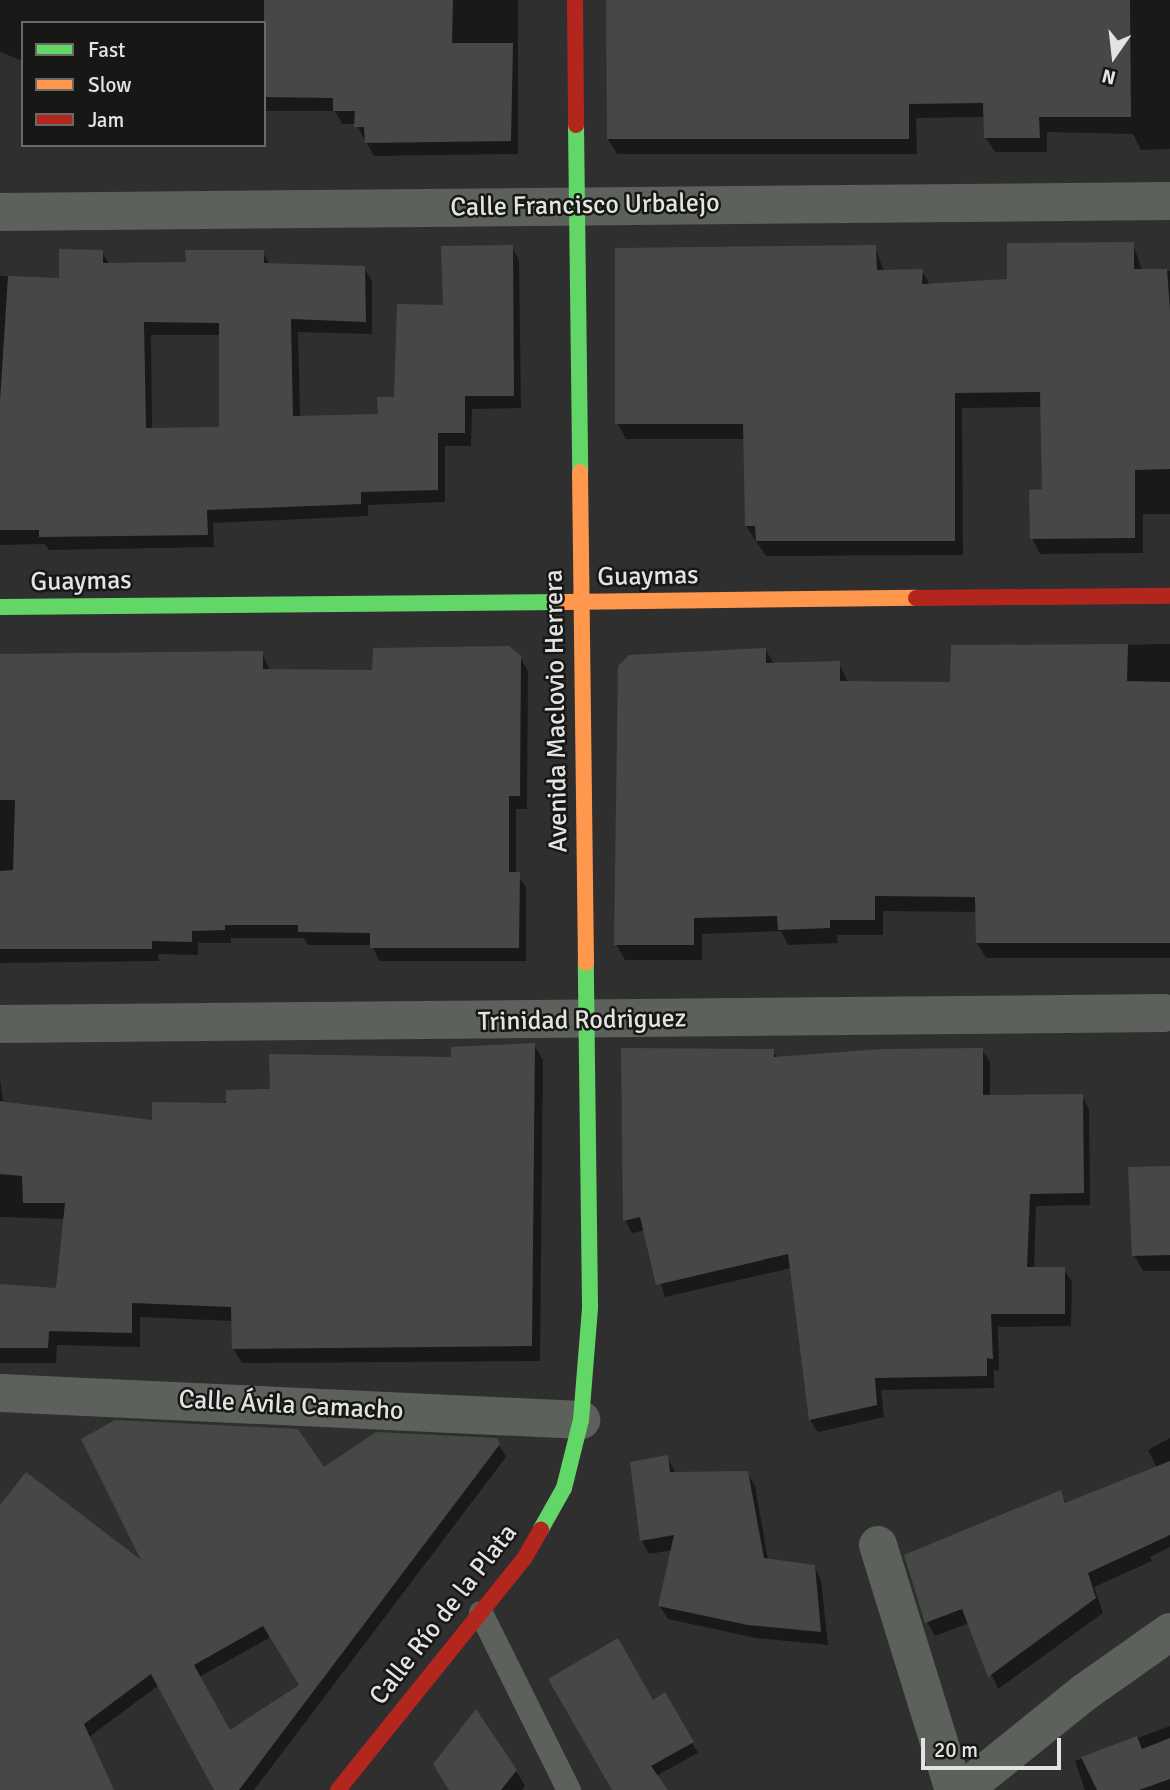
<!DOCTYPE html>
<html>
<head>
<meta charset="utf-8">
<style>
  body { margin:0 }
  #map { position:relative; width:1170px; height:1790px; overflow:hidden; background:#2e2f2e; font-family:Signika,sans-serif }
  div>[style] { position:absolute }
  .shadow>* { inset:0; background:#0007 }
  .building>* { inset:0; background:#464846 }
  .lane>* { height:24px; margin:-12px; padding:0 12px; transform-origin:12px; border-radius:12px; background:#5d615b }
  .street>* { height:38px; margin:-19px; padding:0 19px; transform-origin:19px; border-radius:19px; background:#5d615b }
  .fast>* { height:16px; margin:-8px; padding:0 8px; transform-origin:8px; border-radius:8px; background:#63d668 }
  .slow>* { height:16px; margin:-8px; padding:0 8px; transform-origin:8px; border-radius:8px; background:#ff974d }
  .jam>* { height:16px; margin:-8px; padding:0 8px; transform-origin:8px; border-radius:8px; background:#b3261e }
  span { translate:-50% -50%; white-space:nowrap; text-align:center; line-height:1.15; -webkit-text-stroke:5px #171716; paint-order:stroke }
  .street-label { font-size:26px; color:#e3e4e2 }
  .legend { position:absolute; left:21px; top:21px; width:245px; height:126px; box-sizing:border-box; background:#171716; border:2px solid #696968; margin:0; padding:9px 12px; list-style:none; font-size:21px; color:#e3e4e2 }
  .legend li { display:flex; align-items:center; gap:14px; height:35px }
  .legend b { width:35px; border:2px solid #696968 }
  .north { position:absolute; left:1079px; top:21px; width:70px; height:70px; -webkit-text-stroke:5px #171716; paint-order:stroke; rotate:194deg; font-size:19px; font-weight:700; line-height:28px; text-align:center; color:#e3e4e2 }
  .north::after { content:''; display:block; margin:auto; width:24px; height:32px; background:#e3e4e2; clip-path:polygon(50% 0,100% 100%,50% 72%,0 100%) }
  .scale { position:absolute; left:921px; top:1738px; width:140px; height:32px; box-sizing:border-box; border:4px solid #e3e4e2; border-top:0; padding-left:9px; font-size:21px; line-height:24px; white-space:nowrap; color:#e3e4e2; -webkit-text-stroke:5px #171716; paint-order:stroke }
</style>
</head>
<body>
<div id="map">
  <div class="shadow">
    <div style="clip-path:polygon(0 0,518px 0,518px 154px,374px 156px,356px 124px,342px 124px,335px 111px,264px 111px,264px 23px,23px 23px,23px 61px,0 52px)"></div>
    <div style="clip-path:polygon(608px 0,1170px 0,1170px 149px,1141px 150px,1133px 134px,1047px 132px,1047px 152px,995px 152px,986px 138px,985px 117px,916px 118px,917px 154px,617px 154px,608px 139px)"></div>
    <div style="clip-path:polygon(1133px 244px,1142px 270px,1170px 271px,1170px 514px,1143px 514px,1143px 553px,1040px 554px,1032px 538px,1044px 491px,1042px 407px,962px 408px,963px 555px,766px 556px,746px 526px,745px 439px,626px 439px,617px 423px,875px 247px,884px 271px,922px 271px,930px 285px,1009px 280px)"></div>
    <div style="clip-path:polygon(evenodd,512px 247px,519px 260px,521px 408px,472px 409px,471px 446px,445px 446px,445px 502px,368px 505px,368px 516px,213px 523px,214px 547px,49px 550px,45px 544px,0 545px,0 276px,61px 280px,102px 252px,109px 264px,187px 264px,263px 252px,270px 265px,364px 268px,372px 281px,372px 334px,298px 332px,300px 417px,380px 415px,395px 399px,445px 306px,512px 247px,151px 335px,220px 335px,221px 429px,152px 430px,151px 335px)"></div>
    <div style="clip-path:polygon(1170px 644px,1170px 958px,986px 958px,977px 943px,977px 912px,883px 911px,883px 935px,837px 935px,838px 943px,788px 945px,781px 931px,702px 934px,702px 960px,625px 960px,616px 944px,765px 649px,774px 664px,839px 663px,848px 683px,952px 684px,953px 647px)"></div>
    <div style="clip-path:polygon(262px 653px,270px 671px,374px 672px,520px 657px,528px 671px,527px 809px,516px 809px,516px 874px,526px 887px,526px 961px,379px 961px,372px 945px,308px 945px,304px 938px,231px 938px,231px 943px,198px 943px,198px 955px,158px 954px,159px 961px,0 963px,0 656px)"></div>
    <div style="clip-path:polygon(534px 1045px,543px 1060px,540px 1361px,242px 1363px,233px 1348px,233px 1321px,140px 1317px,140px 1347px,57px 1345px,56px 1363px,0 1363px,0 1286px,58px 1289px,65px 1219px,0 1217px,0 1080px,3px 1101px,153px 1122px,271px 1090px)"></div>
    <div style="clip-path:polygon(982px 1050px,990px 1062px,990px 1097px,1082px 1096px,1089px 1109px,1090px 1205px,1036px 1206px,1034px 1269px,1064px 1269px,1072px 1282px,1071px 1326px,998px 1327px,999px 1371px,994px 1370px,994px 1388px,881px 1390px,884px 1417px,818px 1432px,810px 1420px,791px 1268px,665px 1297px,645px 1230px,632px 1233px,625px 1220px,773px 1051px,778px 1059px)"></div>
    <div style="clip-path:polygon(1170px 1167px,1170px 1271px,1143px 1271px,1134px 1255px)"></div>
    <div style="clip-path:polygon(1170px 1438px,1170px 1547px,1150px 1557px,1152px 1561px,1094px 1587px,1103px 1613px,998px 1689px,969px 1623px,935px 1636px,927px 1622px,1060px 1492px,1067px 1504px,1157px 1468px,1148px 1450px)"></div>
    <div style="clip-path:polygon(evenodd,496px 1440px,506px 1457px,254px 1790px,216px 1790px,159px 1685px,89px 1737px,112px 1790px,0 1790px,0 1508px,146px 1566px,324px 1470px,496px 1440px,271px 1637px,301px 1685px,229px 1732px,199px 1677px,271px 1637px)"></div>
    <div style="clip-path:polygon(667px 1457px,676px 1474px,747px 1472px,755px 1486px,768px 1560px,814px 1566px,821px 1580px,828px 1645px,756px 1638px,668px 1619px,660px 1606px,672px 1550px,649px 1554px,642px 1541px)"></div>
    <div style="clip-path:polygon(665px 1695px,698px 1753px,656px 1776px,666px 1790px,614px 1790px,653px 1702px)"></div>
    <div style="clip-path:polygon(1170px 1726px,1170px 1790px,1085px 1790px,1075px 1761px)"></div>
    <div style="clip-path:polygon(516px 1771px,525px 1786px,522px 1790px,450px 1790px)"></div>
  </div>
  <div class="building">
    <div style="clip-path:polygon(264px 0,453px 0,452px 43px,513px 43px,511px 141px,365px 143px,364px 127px,354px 127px,355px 111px,333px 111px,333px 98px,264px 97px)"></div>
    <div style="clip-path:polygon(606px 0,1130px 0,1131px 117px,1039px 117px,1040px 138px,984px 138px,983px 103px,909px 104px,909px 139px,607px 139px)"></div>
    <div style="clip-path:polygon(1134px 242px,1134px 269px,1167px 269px,1170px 311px,1170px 469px,1135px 470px,1135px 538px,1030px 539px,1029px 490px,1042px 489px,1040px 392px,955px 393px,955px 541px,756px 541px,755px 526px,745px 526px,743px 424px,615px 424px,615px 248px,876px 245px,877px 270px,923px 269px,922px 284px,1007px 279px,1007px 243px)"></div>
    <div style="clip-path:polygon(evenodd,513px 245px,514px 396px,465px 396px,465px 433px,438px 433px,438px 490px,361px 492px,361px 504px,207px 510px,208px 535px,39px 537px,39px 530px,0 530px,0 401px,8px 276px,59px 278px,59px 249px,103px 250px,103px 263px,186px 262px,185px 250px,264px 250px,264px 263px,365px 266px,366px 322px,291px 319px,293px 416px,378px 414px,377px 397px,394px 397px,397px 304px,443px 305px,441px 246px,513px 245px,144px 322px,219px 323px,219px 427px,146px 428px,144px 322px)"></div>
    <div style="clip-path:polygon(1128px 644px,1127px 681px,1170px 682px,1170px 943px,976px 943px,975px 897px,875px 896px,875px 920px,830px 920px,830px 928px,778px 930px,777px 916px,694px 918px,694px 945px,614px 945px,618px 666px,629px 655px,766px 648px,766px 663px,840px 661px,840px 681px,950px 682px,951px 645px)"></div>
    <div style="clip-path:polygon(509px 646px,521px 656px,520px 796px,509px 796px,509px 872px,520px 872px,519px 948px,370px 948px,370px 933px,298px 932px,298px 925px,225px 925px,225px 930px,192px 931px,192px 942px,152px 941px,152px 949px,0 949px,0 871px,13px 870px,15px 800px,0 800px,0 654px,263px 651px,263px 669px,372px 670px,373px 648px)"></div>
    <div style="clip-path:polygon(535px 1043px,532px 1346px,232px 1349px,231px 1307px,132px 1303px,132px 1333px,49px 1331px,48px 1348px,0 1348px,0 1284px,56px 1288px,65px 1203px,23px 1203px,22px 1176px,0 1174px,0 1101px,152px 1120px,152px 1102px,226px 1103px,226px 1090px,270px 1089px,269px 1054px,451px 1057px,451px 1047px)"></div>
    <div style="clip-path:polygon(621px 1048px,774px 1049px,774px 1057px,881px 1049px,983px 1048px,983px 1095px,1083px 1094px,1084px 1193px,1030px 1194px,1027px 1267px,1065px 1267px,1065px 1314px,991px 1314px,993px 1359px,987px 1358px,987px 1376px,875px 1378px,877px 1405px,809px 1420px,788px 1254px,656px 1285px,640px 1217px,623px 1221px)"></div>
    <div style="clip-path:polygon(1170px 1166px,1170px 1255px,1132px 1256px,1128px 1167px)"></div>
    <div style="clip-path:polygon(evenodd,115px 1420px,298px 1429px,324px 1467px,376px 1432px,497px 1438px,500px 1444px,239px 1790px,214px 1790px,151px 1674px,84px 1724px,114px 1790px,0 1790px,0 1505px,26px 1472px,141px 1560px,81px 1439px,115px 1420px,263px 1626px,299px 1685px,230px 1730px,194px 1665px,263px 1626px)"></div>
    <div style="clip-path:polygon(668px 1455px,670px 1472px,748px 1471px,764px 1558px,815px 1565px,821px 1632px,748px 1625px,658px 1606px,674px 1535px,640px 1541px,630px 1462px)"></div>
    <div style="clip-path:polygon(1170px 1461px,1170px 1535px,1088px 1573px,1096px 1598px,988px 1677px,962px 1609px,925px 1623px,904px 1555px,1061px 1490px,1065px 1503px)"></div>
    <div style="clip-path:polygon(618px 1638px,653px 1700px,665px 1692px,694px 1742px,651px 1766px,668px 1790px,612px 1790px,548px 1679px)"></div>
    <div style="clip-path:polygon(476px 1709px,517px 1770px,501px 1790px,449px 1790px,433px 1764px)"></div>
    <div style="clip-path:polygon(1137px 1736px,1142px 1749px,1170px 1738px,1170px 1779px,1139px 1790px,1097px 1790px,1081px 1757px)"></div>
  </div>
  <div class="lane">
    <div style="left:481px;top:1613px;width:198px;rotate:63.6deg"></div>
  </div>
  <div class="street">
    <div style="left:0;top:212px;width:1170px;rotate:-0.54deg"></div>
    <div style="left:0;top:1024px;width:1164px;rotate:-0.54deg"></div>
    <div style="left:0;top:1393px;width:582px;rotate:2.66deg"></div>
    <div style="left:878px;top:1545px;width:257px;rotate:72.8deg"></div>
    <div style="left:963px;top:1790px;width:156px;rotate:-38.8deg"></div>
    <div style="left:1085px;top:1692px;width:104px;rotate:-35.2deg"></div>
  </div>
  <div class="fast">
    <div style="left:576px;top:125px;width:347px;rotate:89.3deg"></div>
    <div style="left:0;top:607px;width:564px;rotate:-0.51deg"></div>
    <div style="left:541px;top:1529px;width:47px;rotate:-60.7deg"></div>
    <div style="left:564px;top:1488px;width:70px;rotate:-76deg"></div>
    <div style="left:581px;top:1420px;width:113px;rotate:-85.4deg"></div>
    <div style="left:590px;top:1307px;width:344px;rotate:-90.7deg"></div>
  </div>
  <div class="slow">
    <div style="left:580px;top:472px;width:491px;rotate:89.3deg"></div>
    <div style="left:564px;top:602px;width:352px;rotate:-0.7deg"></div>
  </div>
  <div class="jam">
    <div style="left:575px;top:0;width:125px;rotate:89.5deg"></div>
    <div style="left:916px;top:598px;width:254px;rotate:-0.5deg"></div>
    <div style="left:338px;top:1790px;width:297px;rotate:-51.2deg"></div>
    <div style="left:524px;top:1559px;width:34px;rotate:-60deg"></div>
  </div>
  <div class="street-label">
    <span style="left:585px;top:206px;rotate:-1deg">Calle Francisco Urbalejo</span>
    <span style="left:648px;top:577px;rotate:-1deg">Guaymas</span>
    <span style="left:81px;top:582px;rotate:-1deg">Guaymas</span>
    <span style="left:557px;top:711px;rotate:-91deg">Avenida Maclovio Herrera</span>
    <span style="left:582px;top:1021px;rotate:-1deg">Trinidad Rodriguez</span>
    <span style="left:291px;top:1406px;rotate:3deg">Calle Ávila Camacho</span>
    <span style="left:444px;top:1615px;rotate:-52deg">Calle Río de la Plata</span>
  </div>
  <ul class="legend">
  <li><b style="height:9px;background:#63d668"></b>Fast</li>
  <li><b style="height:9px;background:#ff974d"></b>Slow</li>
  <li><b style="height:9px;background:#b3261e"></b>Jam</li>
  </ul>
  <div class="north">N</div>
  <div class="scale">20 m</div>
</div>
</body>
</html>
